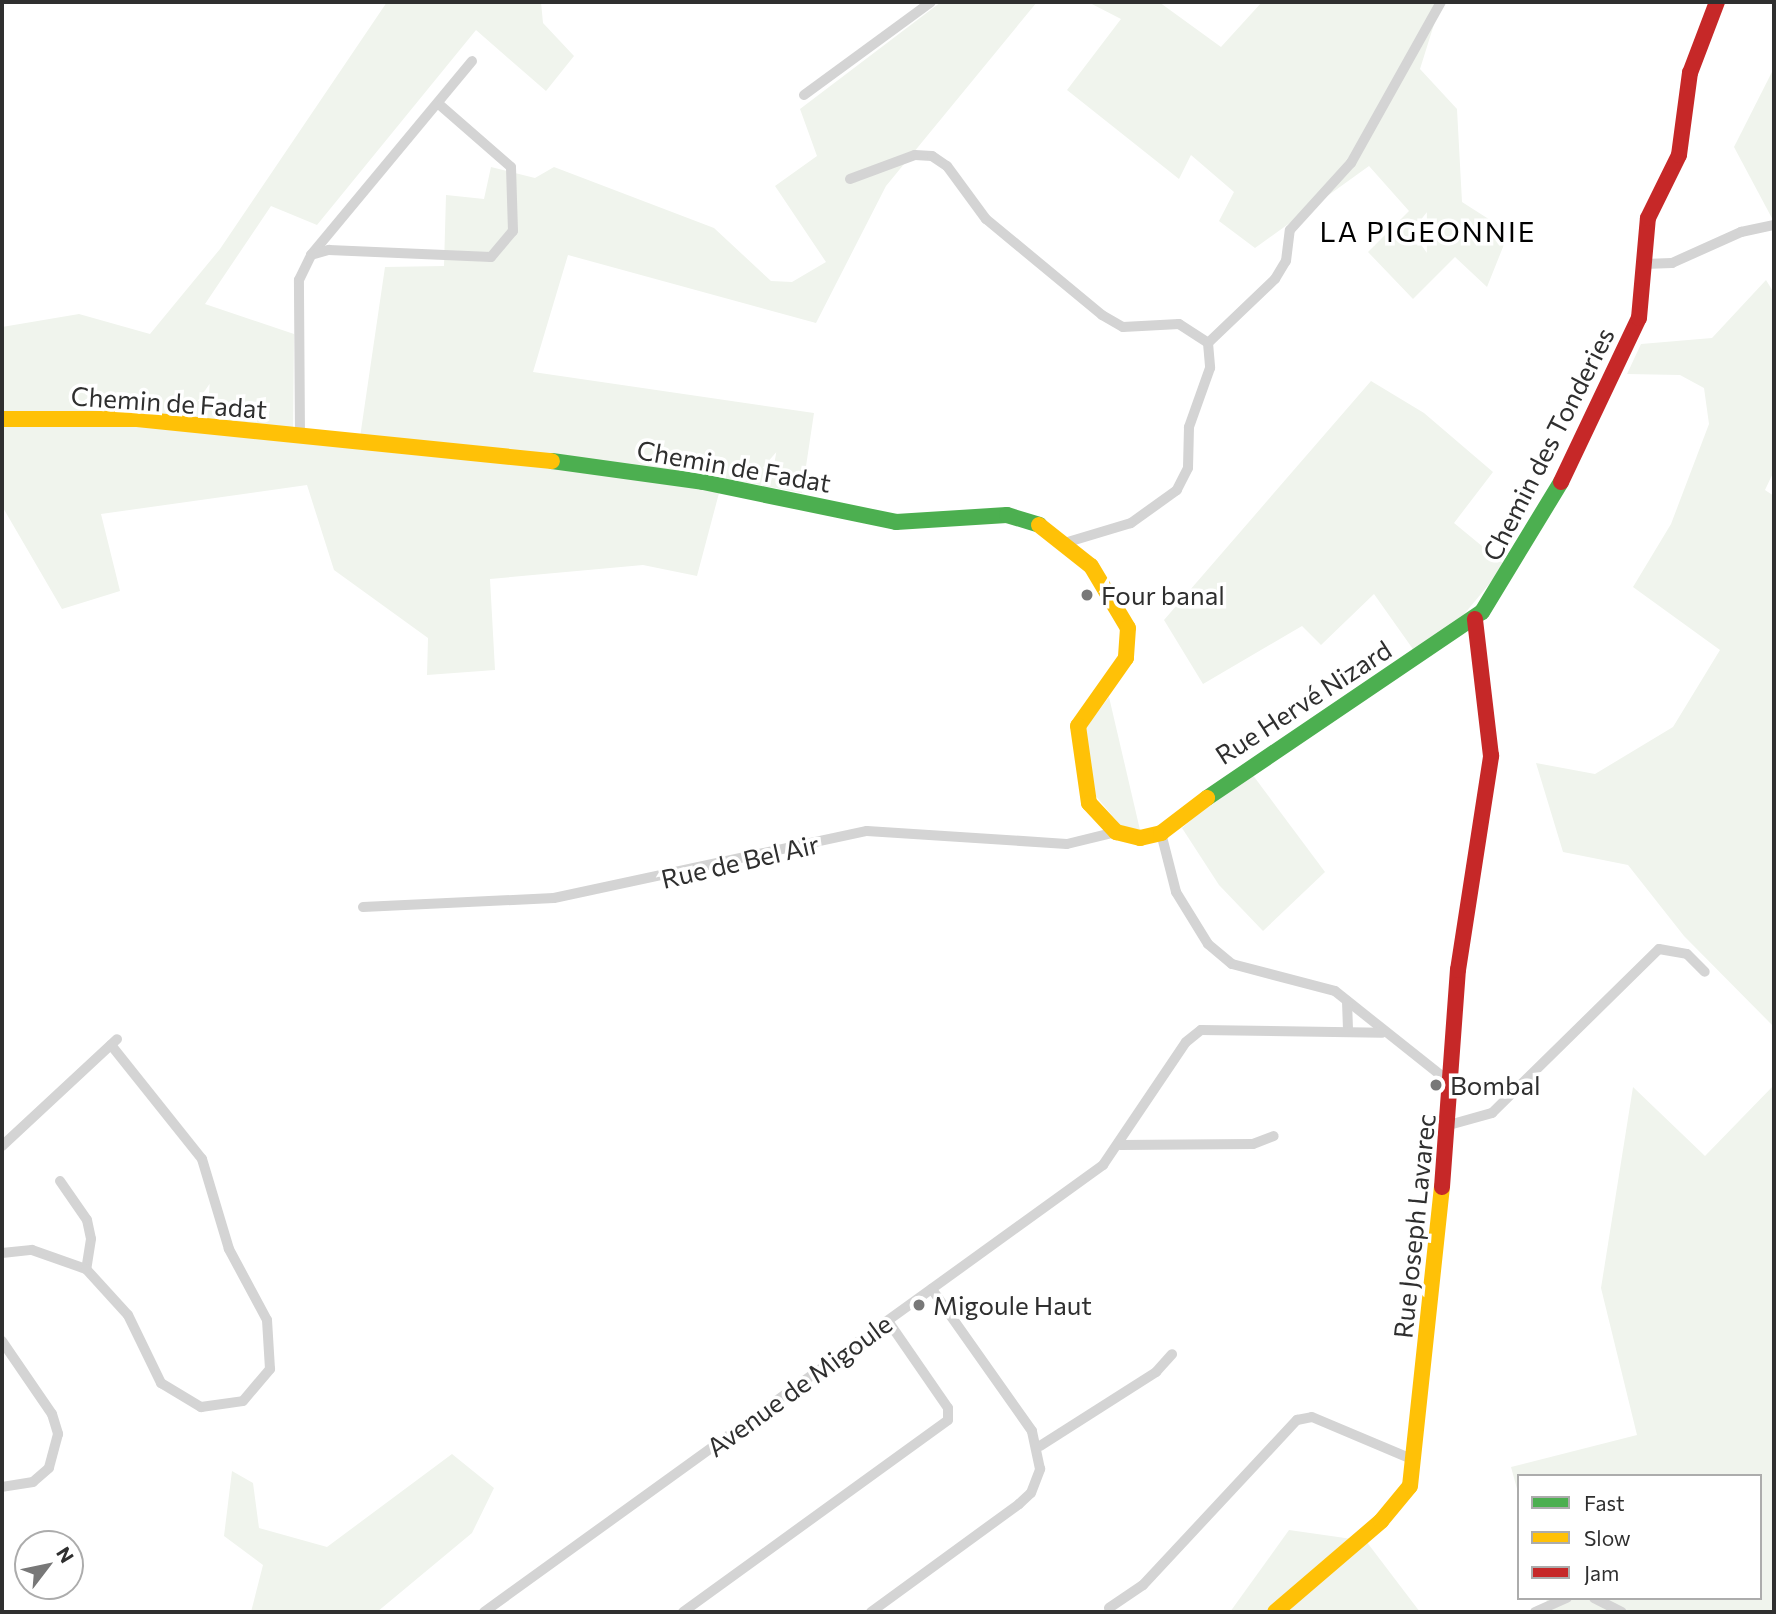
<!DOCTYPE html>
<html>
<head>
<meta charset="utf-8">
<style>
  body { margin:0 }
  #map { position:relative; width:1776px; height:1614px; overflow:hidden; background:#fff; font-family:Commissioner,sans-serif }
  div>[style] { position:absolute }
  .green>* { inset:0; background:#f0f4ed }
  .street>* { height:10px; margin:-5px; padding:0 5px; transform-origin:5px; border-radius:5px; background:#d4d4d4 }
  .fast>* { height:16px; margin:-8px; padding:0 8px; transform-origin:8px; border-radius:8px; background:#4caf50 }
  .slow>* { height:16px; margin:-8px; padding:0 8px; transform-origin:8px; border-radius:8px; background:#ffc107 }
  .jam>* { height:16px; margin:-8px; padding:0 8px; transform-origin:8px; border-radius:8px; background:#c62828 }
  .dots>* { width:19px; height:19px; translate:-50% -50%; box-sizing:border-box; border:4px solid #fff; border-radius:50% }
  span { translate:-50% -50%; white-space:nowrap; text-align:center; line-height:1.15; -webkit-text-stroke:7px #fff; paint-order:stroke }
  .street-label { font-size:26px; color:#2f2f2f }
  .poi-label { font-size:26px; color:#2f2f2f }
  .left { translate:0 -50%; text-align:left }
  .neighbourhood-label { font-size:28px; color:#000; letter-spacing:2px }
  .frame { position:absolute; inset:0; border:4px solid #2f2f2f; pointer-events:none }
  .legend { position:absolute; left:1517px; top:1474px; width:245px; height:126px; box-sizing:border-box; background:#fff; border:2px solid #acacac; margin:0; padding:9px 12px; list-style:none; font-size:21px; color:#2f2f2f }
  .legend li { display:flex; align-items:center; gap:14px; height:35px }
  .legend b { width:35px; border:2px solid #acacac }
  .north { position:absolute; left:14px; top:1530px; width:70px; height:70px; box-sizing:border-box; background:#fff; border:2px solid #acacac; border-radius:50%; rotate:58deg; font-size:19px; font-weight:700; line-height:28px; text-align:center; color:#2f2f2f }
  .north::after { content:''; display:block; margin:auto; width:24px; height:32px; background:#787878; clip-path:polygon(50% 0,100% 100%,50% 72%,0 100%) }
</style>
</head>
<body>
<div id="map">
  <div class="green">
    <div style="clip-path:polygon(387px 2px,541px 2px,543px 23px,574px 56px,546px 91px,476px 30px,317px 225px,271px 206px,205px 304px,294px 334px,293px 439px,359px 444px,385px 267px,444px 266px,446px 195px,484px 199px,491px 167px,535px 178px,554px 167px,714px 228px,771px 281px,792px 282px,826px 262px,775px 186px,817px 156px,800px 109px,941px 2px,1037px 2px,886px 186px,816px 323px,568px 255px,533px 372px,814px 413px,802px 493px,723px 478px,697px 576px,643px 565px,490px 579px,495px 670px,427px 675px,428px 638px,334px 570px,307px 485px,101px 514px,120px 591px,62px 609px,2px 506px,2px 327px,79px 314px,150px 334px,220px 249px)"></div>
    <div style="clip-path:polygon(1088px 2px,1159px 2px,1221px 47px,1262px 2px,1441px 2px,1420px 69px,1457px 109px,1462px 202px,1509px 232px,1487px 287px,1455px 257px,1413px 299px,1368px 252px,1409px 211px,1369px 166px,1255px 248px,1219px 221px,1234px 192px,1191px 155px,1179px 179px,1067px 90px,1121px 19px)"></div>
    <div style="clip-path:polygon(1774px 68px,1774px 222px,1734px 147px)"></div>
    <div style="clip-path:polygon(1766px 280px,1774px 293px,1774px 471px,1765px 490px,1774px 496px,1774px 1027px,1684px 936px,1628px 865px,1563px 852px,1536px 763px,1595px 774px,1673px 727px,1720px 650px,1633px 587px,1671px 524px,1709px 424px,1704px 388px,1680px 375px,1627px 374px,1641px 344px,1712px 338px)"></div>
    <div style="clip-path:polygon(1371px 381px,1424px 413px,1493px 472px,1454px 523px,1505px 565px,1451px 630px,1415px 652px,1374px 594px,1321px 645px,1302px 626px,1203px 684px,1164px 620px)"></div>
    <div style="clip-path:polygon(1109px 697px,1140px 830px,1121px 826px,1094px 794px,1085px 729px)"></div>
    <div style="clip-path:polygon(1249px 770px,1325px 872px,1263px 931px,1219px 885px,1182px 828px)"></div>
    <div style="clip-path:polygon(1774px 1085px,1774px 1612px,1545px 1612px,1547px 1598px,1760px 1598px,1760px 1476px,1519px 1476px,1519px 1496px,1511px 1467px,1637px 1435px,1601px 1288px,1633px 1087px,1705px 1156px)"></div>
    <div style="clip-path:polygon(452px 1454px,494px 1488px,472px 1533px,377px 1612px,251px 1612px,263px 1565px,224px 1536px,232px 1471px,253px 1483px,259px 1528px,327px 1547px)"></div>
    <div style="clip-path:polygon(1289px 1530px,1366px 1541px,1420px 1612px,1230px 1612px)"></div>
  </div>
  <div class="street">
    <div style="left:804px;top:95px;width:157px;rotate:-36.2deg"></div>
    <div style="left:850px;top:179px;width:69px;rotate:-20.3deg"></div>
    <div style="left:915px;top:155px;width:17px;rotate:3deg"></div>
    <div style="left:932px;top:156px;width:18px;rotate:34deg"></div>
    <div style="left:947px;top:166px;width:66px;rotate:53.7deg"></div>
    <div style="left:986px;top:219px;width:151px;rotate:39.6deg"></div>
    <div style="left:1102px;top:315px;width:24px;rotate:30deg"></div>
    <div style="left:1123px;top:327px;width:56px;rotate:-3.1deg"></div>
    <div style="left:1179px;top:324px;width:35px;rotate:33deg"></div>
    <div style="left:1208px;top:343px;width:25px;rotate:85deg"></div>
    <div style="left:1210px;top:368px;width:63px;rotate:109.6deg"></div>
    <div style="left:1189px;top:427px;width:41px;rotate:91.4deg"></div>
    <div style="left:1188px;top:468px;width:25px;rotate:117deg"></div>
    <div style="left:1177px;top:490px;width:57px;rotate:144.3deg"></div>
    <div style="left:1131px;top:523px;width:66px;rotate:163.2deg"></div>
    <div style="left:311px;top:255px;width:252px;rotate:-50.3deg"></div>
    <div style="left:1644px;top:264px;width:28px;rotate:-2deg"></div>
    <div style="left:1672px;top:263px;width:76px;rotate:-24.2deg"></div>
    <div style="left:1741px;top:232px;width:34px;rotate:-12deg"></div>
    <div style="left:1208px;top:343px;width:93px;rotate:-43.7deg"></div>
    <div style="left:1275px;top:279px;width:21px;rotate:-59deg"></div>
    <div style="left:1286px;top:261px;width:31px;rotate:-83deg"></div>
    <div style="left:1290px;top:230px;width:91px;rotate:-47.7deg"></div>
    <div style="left:1351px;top:163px;width:184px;rotate:-60.8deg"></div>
    <div style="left:300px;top:436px;width:156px;rotate:-90.4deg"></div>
    <div style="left:299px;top:280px;width:28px;rotate:-64deg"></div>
    <div style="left:311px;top:255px;width:19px;rotate:-16deg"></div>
    <div style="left:329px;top:250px;width:162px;rotate:2.5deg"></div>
    <div style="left:491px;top:257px;width:34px;rotate:-50deg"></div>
    <div style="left:513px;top:231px;width:64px;rotate:-91.8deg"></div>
    <div style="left:511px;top:167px;width:94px;rotate:-138.9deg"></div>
    <div style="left:1161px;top:833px;width:61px;rotate:75.7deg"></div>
    <div style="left:1176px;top:892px;width:61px;rotate:58.4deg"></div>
    <div style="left:1208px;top:944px;width:31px;rotate:40deg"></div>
    <div style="left:1232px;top:964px;width:106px;rotate:14.7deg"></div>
    <div style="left:1335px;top:991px;width:149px;rotate:38.5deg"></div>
    <div style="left:363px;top:907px;width:191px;rotate:-2.7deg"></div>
    <div style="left:554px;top:898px;width:320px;rotate:-12.1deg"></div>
    <div style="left:867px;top:831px;width:200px;rotate:3.7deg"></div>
    <div style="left:1067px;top:844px;width:50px;rotate:-13.8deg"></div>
    <div style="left:1347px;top:1001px;width:29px;rotate:88deg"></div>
    <div style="left:1449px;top:1125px;width:45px;rotate:-15.6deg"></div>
    <div style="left:1492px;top:1113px;width:234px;rotate:-44.5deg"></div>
    <div style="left:1659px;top:949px;width:28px;rotate:10deg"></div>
    <div style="left:1687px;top:954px;width:25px;rotate:45deg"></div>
    <div style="left:1120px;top:1145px;width:133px;rotate:-0.4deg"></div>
    <div style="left:1253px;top:1144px;width:22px;rotate:-21deg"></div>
    <div style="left:2px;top:1146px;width:157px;rotate:-42.9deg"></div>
    <div style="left:60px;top:1181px;width:47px;rotate:55.3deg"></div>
    <div style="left:87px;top:1220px;width:19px;rotate:78deg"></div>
    <div style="left:91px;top:1239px;width:30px;rotate:99deg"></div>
    <div style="left:2px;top:1253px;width:30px;rotate:-6deg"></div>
    <div style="left:32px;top:1250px;width:57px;rotate:19.4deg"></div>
    <div style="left:86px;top:1269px;width:62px;rotate:47.6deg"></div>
    <div style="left:128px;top:1315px;width:76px;rotate:64.1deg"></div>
    <div style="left:161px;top:1383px;width:47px;rotate:31deg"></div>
    <div style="left:201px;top:1407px;width:42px;rotate:-8.1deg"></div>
    <div style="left:243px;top:1401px;width:42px;rotate:-49.8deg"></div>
    <div style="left:270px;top:1369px;width:49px;rotate:-93.5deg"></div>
    <div style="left:267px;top:1320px;width:81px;rotate:-118.2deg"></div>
    <div style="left:229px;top:1249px;width:94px;rotate:-106.7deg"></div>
    <div style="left:202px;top:1159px;width:146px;rotate:-128.6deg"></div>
    <div style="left:2px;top:1341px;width:88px;rotate:55.6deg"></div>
    <div style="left:52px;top:1414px;width:21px;rotate:73deg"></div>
    <div style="left:58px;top:1434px;width:35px;rotate:105deg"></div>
    <div style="left:49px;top:1468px;width:21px;rotate:139deg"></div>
    <div style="left:33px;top:1482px;width:31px;rotate:171deg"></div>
    <div style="left:1040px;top:1446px;width:138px;rotate:-32.5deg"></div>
    <div style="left:1156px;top:1372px;width:24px;rotate:-48deg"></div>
    <div style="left:1594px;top:1598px;width:31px;rotate:27deg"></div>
    <div style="left:1109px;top:1608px;width:41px;rotate:-34.1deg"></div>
    <div style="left:1143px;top:1585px;width:226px;rotate:-47deg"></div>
    <div style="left:1297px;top:1420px;width:15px;rotate:-11deg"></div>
    <div style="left:1312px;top:1417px;width:111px;rotate:22.9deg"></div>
    <div style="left:484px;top:1612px;width:764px;rotate:-35.83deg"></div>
    <div style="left:1103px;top:1165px;width:148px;rotate:-56deg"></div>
    <div style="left:1186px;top:1042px;width:19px;rotate:-39deg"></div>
    <div style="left:1201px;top:1030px;width:181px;rotate:0.9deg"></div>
    <div style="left:683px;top:1612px;width:327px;rotate:-35.9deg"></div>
    <div style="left:948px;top:1420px;width:12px;rotate:-90deg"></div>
    <div style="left:948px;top:1408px;width:106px;rotate:-124.6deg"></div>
    <div style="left:871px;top:1612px;width:183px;rotate:-36.1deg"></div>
    <div style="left:1019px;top:1504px;width:16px;rotate:-43deg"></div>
    <div style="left:1031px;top:1493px;width:26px;rotate:-69deg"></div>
    <div style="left:1040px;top:1469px;width:39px;rotate:-102deg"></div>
    <div style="left:1032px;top:1431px;width:174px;rotate:-125.2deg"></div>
    <div style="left:1535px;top:1612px;width:35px;rotate:-24deg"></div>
  </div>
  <div class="fast">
    <div style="left:552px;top:461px;width:152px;rotate:7.9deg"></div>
    <div style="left:703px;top:482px;width:197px;rotate:11.7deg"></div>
    <div style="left:896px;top:522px;width:111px;rotate:-3.6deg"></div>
    <div style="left:1007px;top:515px;width:34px;rotate:17deg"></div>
    <div style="left:1207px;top:798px;width:332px;rotate:-34.1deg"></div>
    <div style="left:1482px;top:612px;width:152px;rotate:-58.7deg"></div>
  </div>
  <div class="slow">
    <div style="left:2px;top:419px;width:135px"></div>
    <div style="left:137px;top:419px;width:417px;rotate:5.8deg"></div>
    <div style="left:1039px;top:525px;width:66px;rotate:38.3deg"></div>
    <div style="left:1091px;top:566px;width:72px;rotate:59.2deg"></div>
    <div style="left:1128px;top:628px;width:30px;rotate:94deg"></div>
    <div style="left:1126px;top:658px;width:83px;rotate:125.2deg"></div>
    <div style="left:1078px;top:726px;width:78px;rotate:81.9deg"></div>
    <div style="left:1089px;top:803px;width:40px;rotate:47deg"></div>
    <div style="left:1116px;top:832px;width:25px;rotate:14deg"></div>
    <div style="left:1140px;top:838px;width:22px;rotate:-13deg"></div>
    <div style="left:1161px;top:833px;width:58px;rotate:-37.3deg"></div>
    <div style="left:1275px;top:1612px;width:140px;rotate:-40.6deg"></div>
    <div style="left:1381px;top:1521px;width:45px;rotate:-50.4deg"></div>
    <div style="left:1410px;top:1486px;width:301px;rotate:-83.9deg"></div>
  </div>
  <div class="jam">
    <div style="left:1561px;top:482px;width:182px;rotate:-64.6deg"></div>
    <div style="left:1639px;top:318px;width:100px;rotate:-84.9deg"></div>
    <div style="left:1648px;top:218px;width:70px;rotate:-63.8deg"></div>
    <div style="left:1679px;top:155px;width:83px;rotate:-82.4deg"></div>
    <div style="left:1690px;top:73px;width:76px;rotate:-69.2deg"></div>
    <div style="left:1442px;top:1187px;width:218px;rotate:-85.8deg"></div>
    <div style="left:1458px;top:970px;width:217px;rotate:-81.2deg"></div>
    <div style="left:1491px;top:756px;width:138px;rotate:-96.7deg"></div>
  </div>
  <div class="dots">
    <div style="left:1087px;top:595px;background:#787878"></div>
    <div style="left:1436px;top:1085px;background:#787878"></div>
    <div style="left:919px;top:1305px;background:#787878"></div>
  </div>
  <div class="street-label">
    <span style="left:169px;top:402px;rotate:4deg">Chemin de Fadat</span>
    <span style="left:1548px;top:444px;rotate:-63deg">Chemin des Tonderies</span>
    <span style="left:734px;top:466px;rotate:10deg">Chemin de Fadat</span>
    <span style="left:1303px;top:702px;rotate:-33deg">Rue Hervé Nizard</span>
    <span style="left:740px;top:861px;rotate:-13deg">Rue de Bel Air</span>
    <span style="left:1414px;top:1226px;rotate:-84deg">Rue Joseph Lavarec</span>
    <span style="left:799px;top:1385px;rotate:-36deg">Avenue de Migoule</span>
  </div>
  <div class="poi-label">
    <span class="left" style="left:1101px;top:595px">Four banal</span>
    <span class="left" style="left:1450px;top:1085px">Bombal</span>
    <span class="left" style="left:933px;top:1305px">Migoule Haut</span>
  </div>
  <div class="neighbourhood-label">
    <span style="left:1428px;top:231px">LA PIGEONNIE</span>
  </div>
  <div class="frame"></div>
  <ul class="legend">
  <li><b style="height:9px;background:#4caf50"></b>Fast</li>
  <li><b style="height:9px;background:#ffc107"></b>Slow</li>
  <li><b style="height:9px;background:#c62828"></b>Jam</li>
  </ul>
  <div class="north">N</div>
</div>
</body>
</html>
